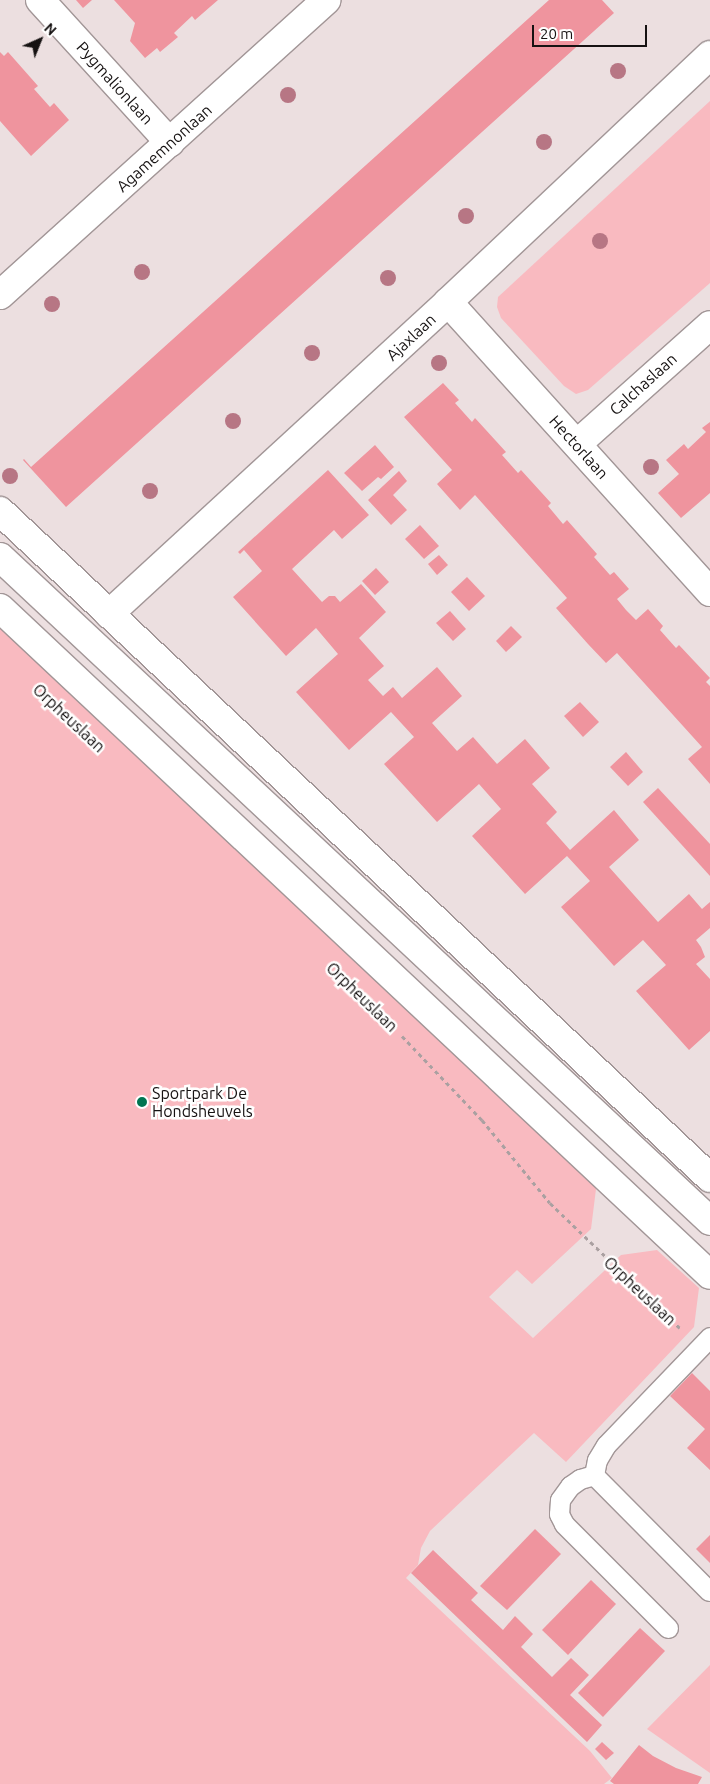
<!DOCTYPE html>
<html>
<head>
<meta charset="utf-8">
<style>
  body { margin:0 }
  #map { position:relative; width:710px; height:1784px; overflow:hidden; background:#ecdfe0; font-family:Ubuntu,sans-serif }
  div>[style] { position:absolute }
  .green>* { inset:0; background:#f9bac0 }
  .building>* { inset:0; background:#ef949e }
  .path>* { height:3px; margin-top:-1.5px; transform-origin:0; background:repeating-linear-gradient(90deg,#aaa0a1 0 4px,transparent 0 8px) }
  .roads { filter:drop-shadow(1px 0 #a29697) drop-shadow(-1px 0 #a29697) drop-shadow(0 1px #a29697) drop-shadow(0 -1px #a29697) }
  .service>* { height:19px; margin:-9.5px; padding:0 9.5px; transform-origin:9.5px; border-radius:9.5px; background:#fff }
  .minor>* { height:28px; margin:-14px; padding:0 14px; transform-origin:14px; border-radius:14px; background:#fff }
  .secondary>* { height:28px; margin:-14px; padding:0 14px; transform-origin:14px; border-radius:14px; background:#fff }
  .trees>* { width:16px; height:16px; margin:-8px; border-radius:50%; background:#b77684 }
  .dots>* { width:14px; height:14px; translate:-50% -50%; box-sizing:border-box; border:2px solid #fff; border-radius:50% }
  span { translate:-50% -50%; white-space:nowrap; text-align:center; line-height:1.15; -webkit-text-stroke:5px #fff; paint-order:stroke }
  .street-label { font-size:16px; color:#161212 }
  .poi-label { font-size:16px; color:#161212 }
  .left { translate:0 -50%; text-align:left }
  .north { position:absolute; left:15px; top:15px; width:50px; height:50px; -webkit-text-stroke:4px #fff; paint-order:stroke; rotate:44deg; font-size:14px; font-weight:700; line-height:20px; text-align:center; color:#161212 }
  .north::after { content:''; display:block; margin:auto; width:18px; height:22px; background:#161212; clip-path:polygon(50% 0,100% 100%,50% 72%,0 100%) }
  .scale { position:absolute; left:532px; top:25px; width:115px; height:22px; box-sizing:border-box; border:2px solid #161212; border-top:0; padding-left:6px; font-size:15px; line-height:18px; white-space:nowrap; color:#161212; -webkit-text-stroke:4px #fff; paint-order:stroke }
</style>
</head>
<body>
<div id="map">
  <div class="green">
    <div style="clip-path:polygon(710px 101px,710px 283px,588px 390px,576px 394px,564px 386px,501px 318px,497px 307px,498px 297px)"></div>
    <div style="clip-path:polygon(0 621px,597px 1181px,591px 1229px,532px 1284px,517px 1270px,489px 1297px,533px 1338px,621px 1255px,657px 1250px,699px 1288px,694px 1327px,566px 1462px,534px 1433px,430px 1531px,421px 1548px,418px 1565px,406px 1578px,590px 1751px,612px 1778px,604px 1784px,0 1784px)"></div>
    <div style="clip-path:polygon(710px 1665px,710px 1773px,647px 1729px)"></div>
  </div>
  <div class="building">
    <div style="clip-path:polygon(76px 0,92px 0,83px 8px)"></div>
    <div style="clip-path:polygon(114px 0,218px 0,195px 20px,192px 16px,174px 33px,178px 37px,160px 52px,157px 48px,145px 58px,130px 41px,135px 23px)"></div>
    <div style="clip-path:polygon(549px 0,602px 0,614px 13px,66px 507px,23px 460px,24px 459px,31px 467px)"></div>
    <div style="clip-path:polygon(0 52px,4px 56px,8px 52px,38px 86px,34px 89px,50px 107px,54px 103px,69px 120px,31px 156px,0 121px)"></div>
    <div style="clip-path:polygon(443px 383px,459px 400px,455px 403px,472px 422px,475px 418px,506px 452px,502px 455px,518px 473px,521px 470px,551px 503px,548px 506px,563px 524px,567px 520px,597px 554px,594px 557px,610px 575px,614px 572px,629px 589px,617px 599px,626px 610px,636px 620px,648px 609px,663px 626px,660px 630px,676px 648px,679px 645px,710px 678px,706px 682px,710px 686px,710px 784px,688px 759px,702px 747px,617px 653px,606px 663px,588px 644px,556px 608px,567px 598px,475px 495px,460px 510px,437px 484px,452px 470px,404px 417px)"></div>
    <div style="clip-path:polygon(710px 422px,710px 493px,681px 518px,658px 493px,679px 474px,666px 460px,684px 444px,688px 449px,706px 432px,702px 428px)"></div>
    <div style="clip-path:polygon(375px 445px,394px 467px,381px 479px,378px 477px,362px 491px,344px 473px)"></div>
    <div style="clip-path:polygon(328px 470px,369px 515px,342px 539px,334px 530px,292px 569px,322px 602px,329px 596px,335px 596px,340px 602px,361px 584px,386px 612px,359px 638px,384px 666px,368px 680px,383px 696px,393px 687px,402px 698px,437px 667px,462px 696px,432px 723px,457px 751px,473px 737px,497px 764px,525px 739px,550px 768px,532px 784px,557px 812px,546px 823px,570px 850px,614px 810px,639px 840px,609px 867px,658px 922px,689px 894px,702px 909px,710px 902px,710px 928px,696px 940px,701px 947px,705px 957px,696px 964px,710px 979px,710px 1031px,689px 1050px,636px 991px,666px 965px,643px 940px,614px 966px,561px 907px,590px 881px,567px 856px,525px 894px,472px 836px,501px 809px,479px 784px,437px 822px,384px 764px,414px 737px,391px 712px,349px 750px,296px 692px,338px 654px,316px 628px,286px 656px,233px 597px,262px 571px,244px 550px,240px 554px,238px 552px)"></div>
    <div style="clip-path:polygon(399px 471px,407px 481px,393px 495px,407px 510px,391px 525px,368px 500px)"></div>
    <div style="clip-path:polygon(420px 525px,439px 546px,424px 559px,405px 539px)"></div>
    <div style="clip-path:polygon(439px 555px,448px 565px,437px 575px,428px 564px)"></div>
    <div style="clip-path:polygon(376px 568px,389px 582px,375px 595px,362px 581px)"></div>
    <div style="clip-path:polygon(467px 577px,485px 596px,469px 611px,451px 592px)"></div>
    <div style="clip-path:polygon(450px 611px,466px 629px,453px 641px,436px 623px)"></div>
    <div style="clip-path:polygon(511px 626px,522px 637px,506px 652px,496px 641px)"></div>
    <div style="clip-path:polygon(580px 702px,599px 722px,583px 737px,564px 716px)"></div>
    <div style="clip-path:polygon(626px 752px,643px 772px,628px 786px,610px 767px)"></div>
    <div style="clip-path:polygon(658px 788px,710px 844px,710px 876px,643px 802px)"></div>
    <div style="clip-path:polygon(692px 1373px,710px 1391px,710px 1470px,687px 1448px,705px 1429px,670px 1396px)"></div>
    <div style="clip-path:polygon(535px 1529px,561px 1554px,507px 1610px,480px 1586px)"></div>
    <div style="clip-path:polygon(710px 1535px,710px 1563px,696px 1549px)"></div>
    <div style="clip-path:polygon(433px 1550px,478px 1593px,471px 1600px,503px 1630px,515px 1616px,533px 1634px,521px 1647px,552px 1677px,571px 1658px,589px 1675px,570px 1695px,602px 1725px,587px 1742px,411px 1573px)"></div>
    <div style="clip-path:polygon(591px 1580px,616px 1604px,568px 1655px,542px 1630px)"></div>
    <div style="clip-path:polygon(640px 1628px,665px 1651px,603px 1717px,578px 1693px)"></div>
    <div style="clip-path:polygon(602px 1742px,614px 1753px,606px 1760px,595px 1749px)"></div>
    <div style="clip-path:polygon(639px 1745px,653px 1756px,676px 1768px,702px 1777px,698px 1784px,614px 1784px,610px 1781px)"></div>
  </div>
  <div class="path">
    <div style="left:402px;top:1036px;width:116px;rotate:46.4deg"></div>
    <div style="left:482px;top:1120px;width:107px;rotate:50.7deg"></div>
    <div style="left:550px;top:1203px;width:180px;rotate:43.9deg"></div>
  </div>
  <div class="roads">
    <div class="service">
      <div style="left:594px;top:1475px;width:15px;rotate:164deg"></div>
      <div style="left:580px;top:1479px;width:12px;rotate:145deg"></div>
      <div style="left:570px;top:1486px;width:17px;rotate:126deg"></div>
      <div style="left:560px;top:1500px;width:14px;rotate:94deg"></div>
      <div style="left:559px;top:1514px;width:11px;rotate:63deg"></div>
      <div style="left:564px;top:1524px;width:147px;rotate:45deg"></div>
      <div style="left:709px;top:1591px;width:163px;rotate:-134.8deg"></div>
      <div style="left:594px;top:1475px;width:15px;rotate:-79deg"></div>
      <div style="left:597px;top:1460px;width:17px;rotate:-59deg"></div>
      <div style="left:606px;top:1445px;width:150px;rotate:-46.1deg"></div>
    </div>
    <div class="minor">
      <div style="left:40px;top:0;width:193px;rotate:47.7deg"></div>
      <div style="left:0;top:295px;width:440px;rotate:-42.1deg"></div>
      <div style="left:448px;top:302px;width:391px;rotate:47.9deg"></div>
      <div style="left:577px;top:444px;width:178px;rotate:-41.8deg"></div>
      <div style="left:0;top:511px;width:974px;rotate:43.21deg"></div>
      <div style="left:109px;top:614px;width:461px;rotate:-42.6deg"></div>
      <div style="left:448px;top:302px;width:360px;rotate:-43.3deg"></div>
    </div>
    <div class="secondary">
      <div style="left:0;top:557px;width:972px;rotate:43.08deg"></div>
      <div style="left:0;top:608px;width:974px;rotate:43.21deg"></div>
    </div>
  </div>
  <div class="trees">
    <div style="left:618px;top:71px"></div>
    <div style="left:288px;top:95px"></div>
    <div style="left:544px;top:142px"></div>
    <div style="left:466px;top:216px"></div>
    <div style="left:600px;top:241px"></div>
    <div style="left:142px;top:272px"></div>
    <div style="left:388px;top:278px"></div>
    <div style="left:52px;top:304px"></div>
    <div style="left:312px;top:353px"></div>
    <div style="left:439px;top:363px"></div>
    <div style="left:233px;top:421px"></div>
    <div style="left:651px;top:467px"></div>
    <div style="left:10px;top:476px"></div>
    <div style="left:150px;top:491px"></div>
  </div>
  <div class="dots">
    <div style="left:142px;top:1102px;background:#007551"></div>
  </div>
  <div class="street-label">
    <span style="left:115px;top:83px;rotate:48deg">Pygmalionlaan</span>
    <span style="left:164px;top:148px;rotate:-42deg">Agamemnonlaan</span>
    <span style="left:411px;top:337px;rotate:-43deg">Ajaxlaan</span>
    <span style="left:643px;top:384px;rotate:-42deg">Calchaslaan</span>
    <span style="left:579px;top:447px;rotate:48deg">Hectorlaan</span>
    <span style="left:69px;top:718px;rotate:43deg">Orpheuslaan</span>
    <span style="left:362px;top:997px;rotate:44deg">Orpheuslaan</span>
    <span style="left:640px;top:1291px;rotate:43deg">Orpheuslaan</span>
  </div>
  <div class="poi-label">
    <span class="left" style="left:152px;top:1102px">Sportpark De<br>Hondsheuvels</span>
  </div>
  <div class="north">N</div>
  <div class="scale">20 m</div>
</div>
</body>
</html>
